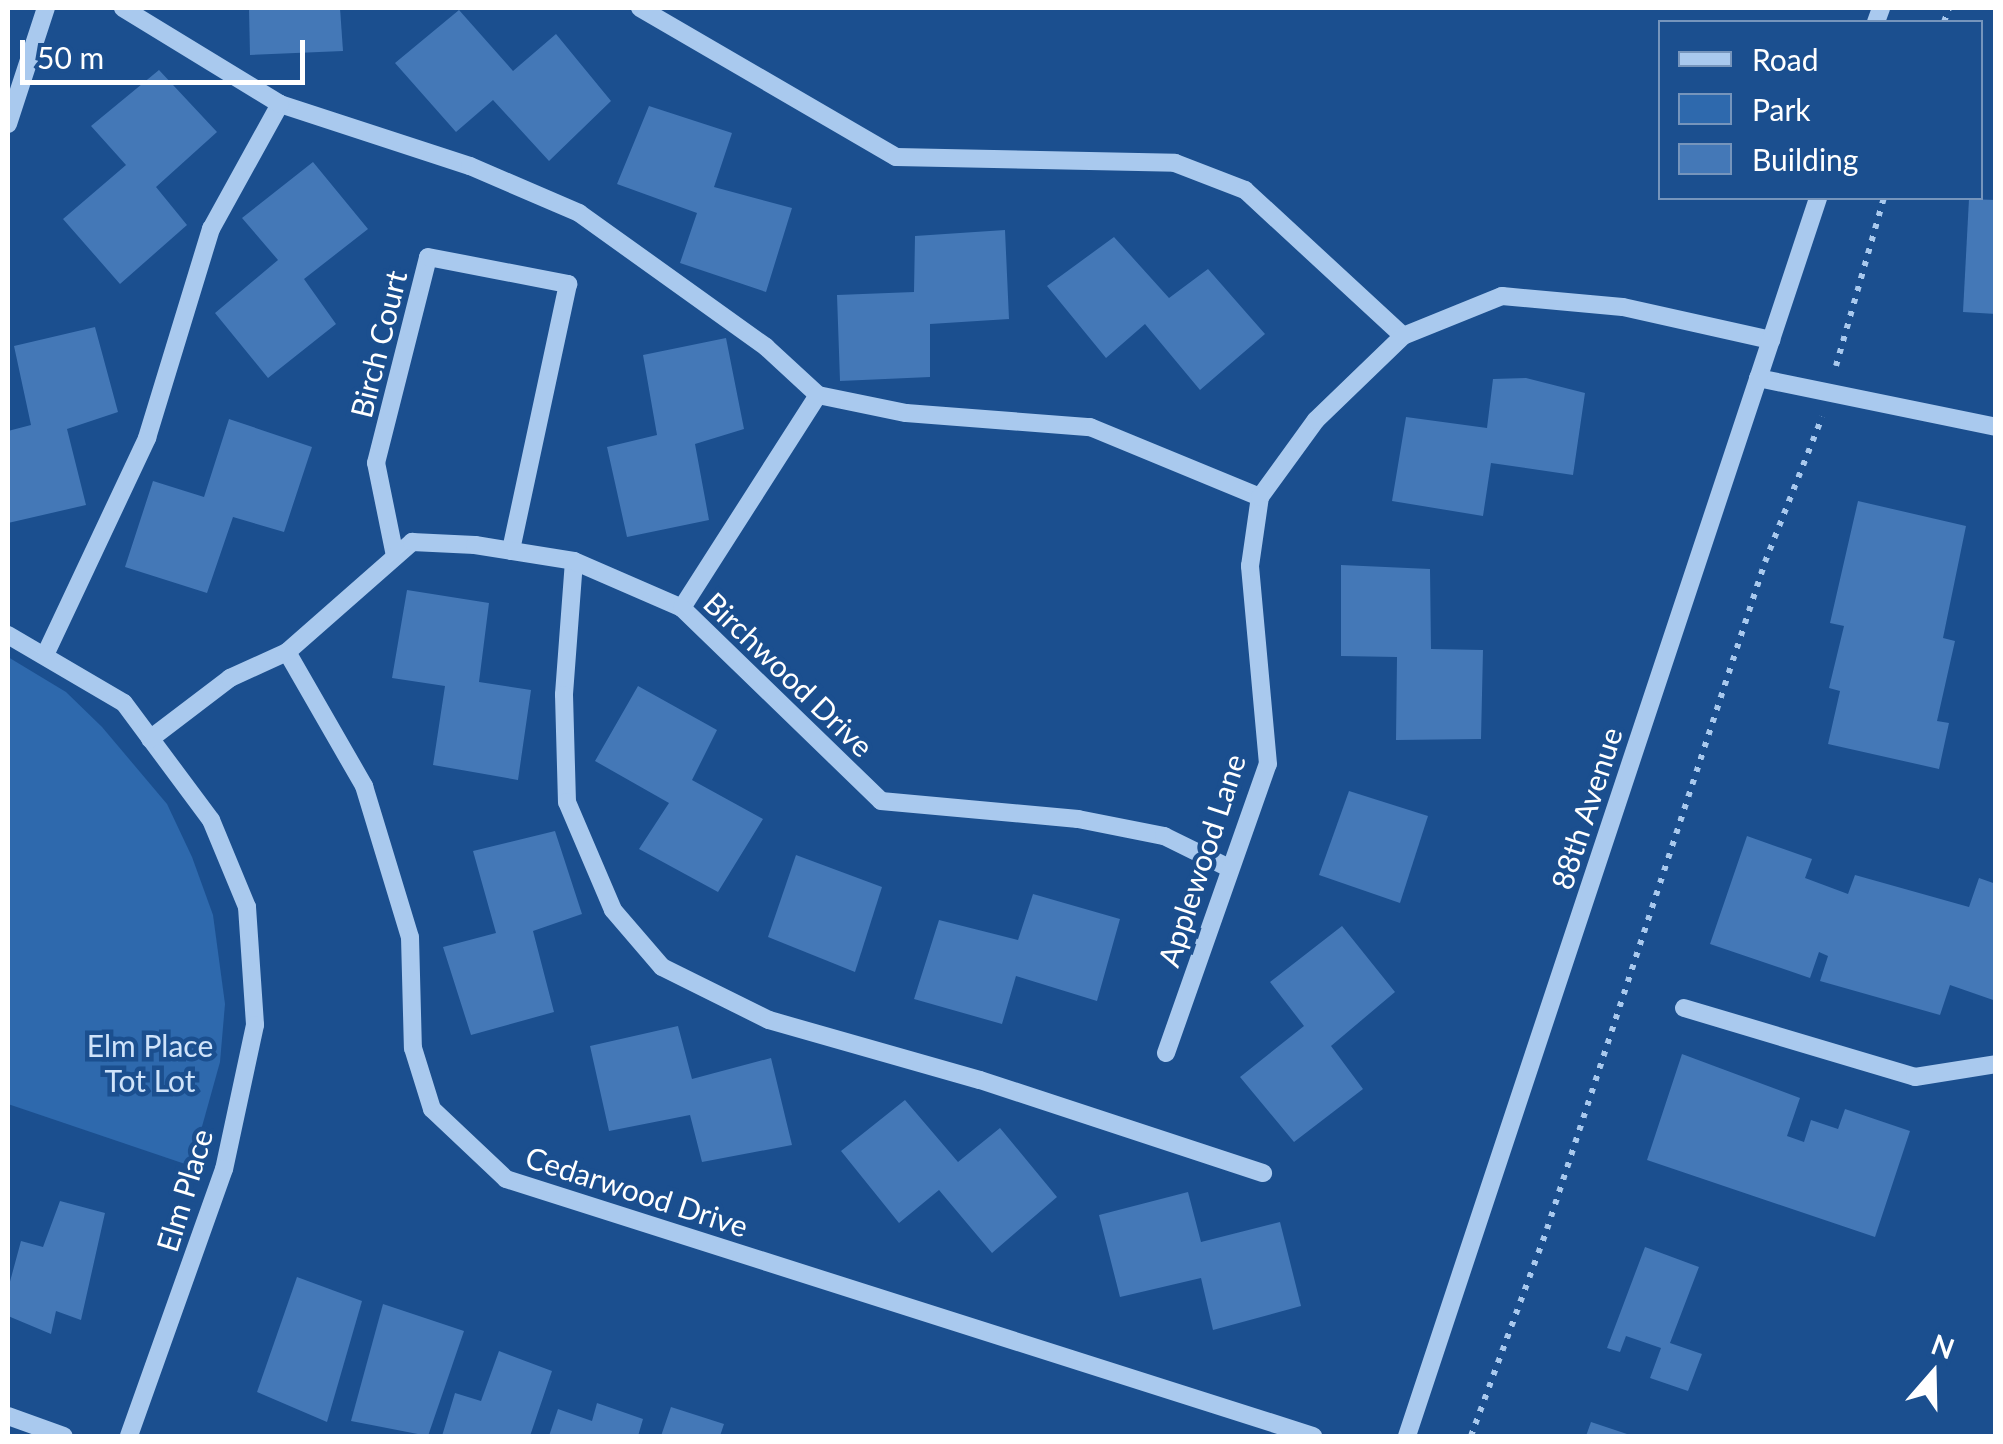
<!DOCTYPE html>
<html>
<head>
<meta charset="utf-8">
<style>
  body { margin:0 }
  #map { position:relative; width:2003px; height:1444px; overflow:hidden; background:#1b4f8f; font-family:Lato,sans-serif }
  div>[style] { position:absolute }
  .green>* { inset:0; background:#2e69ad }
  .building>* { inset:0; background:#4478b7 }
  .path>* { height:6px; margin-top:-3px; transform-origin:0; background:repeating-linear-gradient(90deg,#a9c9ee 0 5px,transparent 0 13px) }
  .minor>* { height:18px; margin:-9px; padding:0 9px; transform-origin:9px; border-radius:9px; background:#a9c9ee }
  span { translate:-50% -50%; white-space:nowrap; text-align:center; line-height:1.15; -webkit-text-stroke:9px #1b4f8f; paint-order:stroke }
  .street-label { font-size:30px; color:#fff }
  .park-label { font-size:30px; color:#cfe3fa }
  .frame { position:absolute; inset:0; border:10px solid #fff; pointer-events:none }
  .legend { position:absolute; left:1658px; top:20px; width:325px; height:180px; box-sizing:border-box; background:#1b4f8f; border:2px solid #7695bc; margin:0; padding:12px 18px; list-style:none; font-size:30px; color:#fff }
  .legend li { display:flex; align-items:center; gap:20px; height:50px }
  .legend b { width:50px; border:2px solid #7695bc }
  .north { position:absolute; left:1883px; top:1324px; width:100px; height:100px; -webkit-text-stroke:8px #1b4f8f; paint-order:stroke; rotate:20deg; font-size:28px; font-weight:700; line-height:40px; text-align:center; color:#fff }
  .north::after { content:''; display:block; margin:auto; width:35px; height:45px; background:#fff; clip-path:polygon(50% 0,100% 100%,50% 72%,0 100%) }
  .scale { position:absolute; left:20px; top:40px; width:285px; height:45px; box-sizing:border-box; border:5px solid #fff; border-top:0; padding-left:12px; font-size:30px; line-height:35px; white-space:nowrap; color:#fff; -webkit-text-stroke:8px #1b4f8f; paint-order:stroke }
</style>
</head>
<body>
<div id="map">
  <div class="green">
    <div style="clip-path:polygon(8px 657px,66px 692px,102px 727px,167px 804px,192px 857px,213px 915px,225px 1004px,220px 1062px,191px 1166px,8px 1104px)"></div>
  </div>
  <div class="building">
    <div style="clip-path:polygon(249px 8px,340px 8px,343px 51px,250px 55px)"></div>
    <div style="clip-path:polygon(459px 10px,513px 71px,556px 34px,611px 101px,549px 161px,493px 100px,456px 132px,395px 63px)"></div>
    <div style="clip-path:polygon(159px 70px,217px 132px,156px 187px,187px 225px,120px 284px,63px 219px,126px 165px,91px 126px)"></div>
    <div style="clip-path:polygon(649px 106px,732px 133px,714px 187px,792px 208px,766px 292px,680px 263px,697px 213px,617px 184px)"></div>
    <div style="clip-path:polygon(313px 162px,368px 229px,304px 279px,336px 324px,268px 378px,215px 313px,278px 260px,242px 218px)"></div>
    <div style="clip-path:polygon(1969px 199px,1996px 200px,1996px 314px,1963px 312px)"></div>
    <div style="clip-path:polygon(1005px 230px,1009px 319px,930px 324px,930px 377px,840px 381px,837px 295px,914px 292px,915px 236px)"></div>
    <div style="clip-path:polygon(1114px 237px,1169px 298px,1208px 269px,1265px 334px,1200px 390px,1145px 324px,1106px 358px,1047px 286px)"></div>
    <div style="clip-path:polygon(95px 327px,118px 412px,67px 429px,86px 505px,8px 523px,8px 431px,31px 425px,14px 346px)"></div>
    <div style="clip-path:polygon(726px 338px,744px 429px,695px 444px,709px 520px,627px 537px,607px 447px,657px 435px,643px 355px)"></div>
    <div style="clip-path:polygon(1526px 378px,1585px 393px,1573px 475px,1491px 463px,1483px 516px,1392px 501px,1406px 417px,1487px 428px,1493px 379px)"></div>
    <div style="clip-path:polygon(229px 419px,312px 447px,284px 532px,233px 517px,207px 593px,125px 567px,153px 481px,204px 497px)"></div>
    <div style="clip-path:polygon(1858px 501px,1966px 526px,1943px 638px,1955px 641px,1937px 721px,1949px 723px,1939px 769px,1828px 744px,1840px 691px,1829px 688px,1844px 626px,1830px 623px)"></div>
    <div style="clip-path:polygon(1341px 565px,1430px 569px,1431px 649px,1483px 650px,1481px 739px,1396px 740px,1397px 657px,1341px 656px)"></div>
    <div style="clip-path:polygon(407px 590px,489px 603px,479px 682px,531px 690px,518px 780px,433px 765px,445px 686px,392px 678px)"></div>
    <div style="clip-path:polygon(638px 686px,717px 730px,692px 780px,763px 819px,718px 892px,639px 849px,669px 803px,595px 761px)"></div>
    <div style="clip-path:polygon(1349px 791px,1428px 816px,1400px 903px,1319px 875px)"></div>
    <div style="clip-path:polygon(555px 831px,582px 914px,533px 931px,554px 1012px,471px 1035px,443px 947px,496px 933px,473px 851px)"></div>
    <div style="clip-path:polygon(1747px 836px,1812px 859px,1805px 878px,1848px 894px,1855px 875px,1969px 907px,1979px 878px,1996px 884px,1996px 1001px,1950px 985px,1940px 1015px,1820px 981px,1828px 956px,1819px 952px,1810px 978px,1710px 944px)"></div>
    <div style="clip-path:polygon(796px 855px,882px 887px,855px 972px,768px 937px)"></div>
    <div style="clip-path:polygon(1033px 894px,1120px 919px,1097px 1001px,1016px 976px,1002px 1024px,914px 999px,939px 920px,1018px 940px)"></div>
    <div style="clip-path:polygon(1342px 926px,1395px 992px,1331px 1046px,1363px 1089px,1294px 1142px,1240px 1077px,1304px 1026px,1270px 982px)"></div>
    <div style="clip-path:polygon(678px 1026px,692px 1079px,771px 1058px,792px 1145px,702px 1162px,690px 1115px,609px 1131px,590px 1046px)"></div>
    <div style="clip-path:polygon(1682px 1054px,1800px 1098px,1787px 1136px,1804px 1142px,1811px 1120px,1838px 1129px,1845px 1109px,1910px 1131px,1875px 1237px,1647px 1160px)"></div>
    <div style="clip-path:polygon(905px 1100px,958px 1162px,1000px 1128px,1057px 1197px,992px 1253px,939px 1190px,899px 1223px,841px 1151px)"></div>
    <div style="clip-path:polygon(1188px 1192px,1201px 1242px,1280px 1222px,1301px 1306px,1213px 1330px,1201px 1278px,1120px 1297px,1099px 1215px)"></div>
    <div style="clip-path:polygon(60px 1201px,105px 1213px,81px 1320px,56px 1311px,51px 1334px,8px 1316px,8px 1289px,21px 1241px,43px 1247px)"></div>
    <div style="clip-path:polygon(1645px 1247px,1699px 1267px,1670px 1343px,1702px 1354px,1688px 1391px,1650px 1378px,1661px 1348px,1626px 1336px,1620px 1352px,1607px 1348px)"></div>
    <div style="clip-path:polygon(297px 1277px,362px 1301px,327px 1422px,257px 1392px)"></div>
    <div style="clip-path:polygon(383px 1304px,464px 1331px,428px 1436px,351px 1421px)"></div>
    <div style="clip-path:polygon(499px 1351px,552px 1371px,530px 1436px,442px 1436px,455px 1393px,481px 1401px)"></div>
    <div style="clip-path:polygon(597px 1403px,643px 1419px,638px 1436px,549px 1436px,558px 1409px,592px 1421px)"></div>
    <div style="clip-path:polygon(671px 1407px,724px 1424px,720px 1436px,661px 1436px)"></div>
    <div style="clip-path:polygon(1591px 1422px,1633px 1436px,1586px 1436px)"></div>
  </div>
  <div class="path">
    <div style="left:1944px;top:22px;width:15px;rotate:-70deg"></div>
    <div style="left:1836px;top:366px;width:175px;rotate:-74.1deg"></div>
    <div style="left:1471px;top:1436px;width:221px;rotate:-69.8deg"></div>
    <div style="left:1547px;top:1229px;width:702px;rotate:-71.9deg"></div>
    <div style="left:1765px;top:562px;width:156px;rotate:-68.5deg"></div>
  </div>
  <div class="minor">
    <div style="left:640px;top:8px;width:296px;rotate:30.2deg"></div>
    <div style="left:896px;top:157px;width:279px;rotate:1.2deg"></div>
    <div style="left:1175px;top:163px;width:75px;rotate:21.1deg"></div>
    <div style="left:1245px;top:190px;width:215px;rotate:42.7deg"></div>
    <div style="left:1876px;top:22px;width:15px;rotate:-70deg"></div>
    <div style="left:280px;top:104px;width:200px;rotate:18.1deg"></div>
    <div style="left:470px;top:166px;width:119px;rotate:23.3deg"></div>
    <div style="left:579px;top:213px;width:230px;rotate:35.6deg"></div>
    <div style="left:766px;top:347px;width:71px;rotate:42.7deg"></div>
    <div style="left:818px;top:395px;width:253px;rotate:122.6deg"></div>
    <div style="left:8px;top:124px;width:122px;rotate:-71.9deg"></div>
    <div style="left:1758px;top:378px;width:243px;rotate:11.6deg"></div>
    <div style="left:818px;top:395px;width:90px;rotate:11.6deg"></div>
    <div style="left:906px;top:413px;width:185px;rotate:4.4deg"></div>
    <div style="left:1090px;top:427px;width:184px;rotate:22.4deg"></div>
    <div style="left:395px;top:556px;width:95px;rotate:-101.5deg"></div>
    <div style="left:376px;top:463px;width:212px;rotate:-75.8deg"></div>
    <div style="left:428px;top:257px;width:143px;rotate:10.9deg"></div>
    <div style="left:568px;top:284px;width:273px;rotate:102.1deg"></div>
    <div style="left:574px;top:561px;width:134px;rotate:94.3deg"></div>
    <div style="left:564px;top:695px;width:107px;rotate:88.4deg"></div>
    <div style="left:567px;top:802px;width:117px;rotate:66.9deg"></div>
    <div style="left:613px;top:910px;width:75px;rotate:49.3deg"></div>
    <div style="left:662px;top:967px;width:119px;rotate:26.4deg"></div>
    <div style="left:769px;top:1020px;width:219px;rotate:15.9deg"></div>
    <div style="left:980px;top:1080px;width:298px;rotate:18.2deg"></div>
    <div style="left:8px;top:635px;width:134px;rotate:30.4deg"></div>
    <div style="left:124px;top:703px;width:146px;rotate:53.4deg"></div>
    <div style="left:211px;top:820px;width:94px;rotate:67.5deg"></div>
    <div style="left:247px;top:907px;width:118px;rotate:86.1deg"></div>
    <div style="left:255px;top:1025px;width:147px;rotate:102.1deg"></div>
    <div style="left:224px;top:1169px;width:283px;rotate:109.6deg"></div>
    <div style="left:287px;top:652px;width:155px;rotate:60.1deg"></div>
    <div style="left:364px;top:786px;width:158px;rotate:73.1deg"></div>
    <div style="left:410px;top:937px;width:111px;rotate:88.5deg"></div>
    <div style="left:413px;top:1048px;width:64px;rotate:72.7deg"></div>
    <div style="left:432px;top:1109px;width:102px;rotate:43.4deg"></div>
    <div style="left:506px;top:1179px;width:847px;rotate:17.66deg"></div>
    <div style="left:46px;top:653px;width:238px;rotate:-64.8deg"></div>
    <div style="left:147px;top:438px;width:219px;rotate:-73deg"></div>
    <div style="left:211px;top:229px;width:143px;rotate:-61.1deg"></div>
    <div style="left:280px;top:104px;width:184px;rotate:-148.6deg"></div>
    <div style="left:150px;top:739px;width:101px;rotate:-37.3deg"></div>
    <div style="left:230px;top:678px;width:63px;rotate:-24.5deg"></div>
    <div style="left:287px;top:652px;width:167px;rotate:-41.3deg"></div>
    <div style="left:412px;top:542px;width:63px;rotate:2.7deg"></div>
    <div style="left:475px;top:545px;width:100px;rotate:9.2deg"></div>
    <div style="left:574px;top:561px;width:118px;rotate:23.5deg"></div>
    <div style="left:682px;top:608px;width:277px;rotate:44.1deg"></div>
    <div style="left:881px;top:801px;width:198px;rotate:5.2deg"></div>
    <div style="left:1078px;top:819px;width:88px;rotate:11.2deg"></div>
    <div style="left:1164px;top:836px;width:70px;rotate:26.2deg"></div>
    <div style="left:1684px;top:1008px;width:241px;rotate:16.6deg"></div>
    <div style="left:1915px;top:1077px;width:82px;rotate:-9.1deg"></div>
    <div style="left:1166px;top:1053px;width:306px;rotate:-70.6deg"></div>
    <div style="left:1268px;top:764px;width:199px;rotate:-95.2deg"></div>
    <div style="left:1250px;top:566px;width:70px;rotate:-81.8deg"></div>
    <div style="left:1260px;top:497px;width:95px;rotate:-54deg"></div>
    <div style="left:1316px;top:420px;width:121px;rotate:-44deg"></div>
    <div style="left:1403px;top:336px;width:107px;rotate:-22deg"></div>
    <div style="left:1502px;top:296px;width:121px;rotate:5.2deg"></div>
    <div style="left:1623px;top:307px;width:152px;rotate:12.6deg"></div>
    <div style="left:8px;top:1416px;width:59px;rotate:19.7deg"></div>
    <div style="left:1407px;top:1436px;width:1304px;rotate:-71.63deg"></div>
  </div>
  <div class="street-label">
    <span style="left:378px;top:344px;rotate:-76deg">Birch Court</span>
    <span style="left:789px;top:674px;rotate:44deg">Birchwood Drive</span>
    <span style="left:1586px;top:808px;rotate:-72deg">88th Avenue</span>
    <span style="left:1201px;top:860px;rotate:-72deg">Applewood Lane</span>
    <span style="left:184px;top:1190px;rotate:-73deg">Elm Place</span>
    <span style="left:637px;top:1191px;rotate:18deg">Cedarwood Drive</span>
  </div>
  <div class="park-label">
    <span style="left:150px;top:1062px">Elm Place<br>Tot Lot</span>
  </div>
  <div class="frame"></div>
  <ul class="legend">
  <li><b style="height:12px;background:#a9c9ee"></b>Road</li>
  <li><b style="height:28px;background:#2e69ad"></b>Park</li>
  <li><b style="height:28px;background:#4478b7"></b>Building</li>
  </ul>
  <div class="north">N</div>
  <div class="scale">50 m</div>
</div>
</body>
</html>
